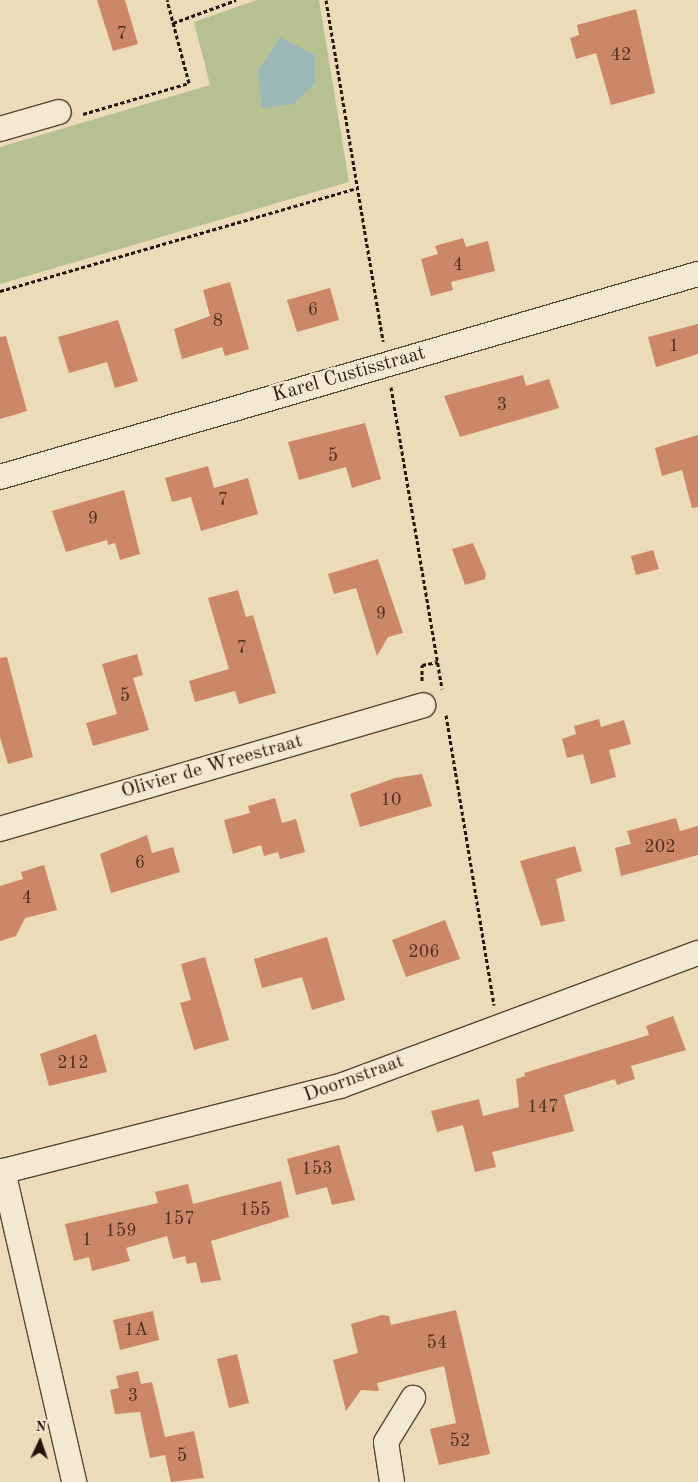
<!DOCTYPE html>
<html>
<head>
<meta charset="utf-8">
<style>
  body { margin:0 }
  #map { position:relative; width:698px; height:1482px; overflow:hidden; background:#ecdbb9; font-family:"Old Standard TT",serif }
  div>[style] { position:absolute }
  .green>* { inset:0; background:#b7c090 }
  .water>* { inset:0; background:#9cb9b8 }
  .building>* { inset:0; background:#cc8769 }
  .path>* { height:3px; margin-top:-1.5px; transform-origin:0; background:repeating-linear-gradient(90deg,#271407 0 4px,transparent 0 6.5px) }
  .roads { filter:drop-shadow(1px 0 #584634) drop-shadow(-1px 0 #584634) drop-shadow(0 1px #584634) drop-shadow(0 -1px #584634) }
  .street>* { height:24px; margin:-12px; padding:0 12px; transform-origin:12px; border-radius:12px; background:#f3e8d2 }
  span { translate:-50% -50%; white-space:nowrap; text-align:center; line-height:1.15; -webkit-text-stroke:4.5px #f3e8d2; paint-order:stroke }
  .number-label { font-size:18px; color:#503120 }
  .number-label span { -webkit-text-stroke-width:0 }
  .street-label { font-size:20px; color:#271407 }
  .north { position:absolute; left:15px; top:1417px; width:50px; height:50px; -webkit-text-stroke:4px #f3e8d2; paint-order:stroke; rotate:3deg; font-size:14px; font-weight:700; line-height:20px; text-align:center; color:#271407 }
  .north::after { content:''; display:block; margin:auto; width:18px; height:22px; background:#271407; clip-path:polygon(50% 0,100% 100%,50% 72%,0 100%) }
</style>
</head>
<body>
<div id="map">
  <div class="green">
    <div style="clip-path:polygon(257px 0,319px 0,349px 182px,0 284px,0 147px,210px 85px,194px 22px)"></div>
  </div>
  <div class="water">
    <div style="clip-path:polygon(280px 37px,315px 55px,315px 84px,294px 104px,262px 108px,258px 71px)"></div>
  </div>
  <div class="building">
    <div style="clip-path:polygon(97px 0,125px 0,138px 44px,113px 51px)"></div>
    <div style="clip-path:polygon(636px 9px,655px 93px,611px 105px,596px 53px,576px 59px,570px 38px,579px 35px,577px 25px)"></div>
    <div style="clip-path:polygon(463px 238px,466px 247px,488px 241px,495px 271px,451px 282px,453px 290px,431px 296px,421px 259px,438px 254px,435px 246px)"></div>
    <div style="clip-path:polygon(230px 282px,249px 349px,225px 356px,222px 347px,182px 359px,174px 329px,210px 316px,203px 290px)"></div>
    <div style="clip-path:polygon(330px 288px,339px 320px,297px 332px,287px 300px)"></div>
    <div style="clip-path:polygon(118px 320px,138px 381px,115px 388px,107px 362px,69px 373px,58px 337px)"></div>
    <div style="clip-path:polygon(698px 324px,698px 354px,656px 367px,648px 337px)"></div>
    <div style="clip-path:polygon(6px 336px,27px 411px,0 419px,0 337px)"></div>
    <div style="clip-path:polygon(523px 375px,526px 386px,549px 379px,559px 408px,460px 437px,444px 396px)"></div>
    <div style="clip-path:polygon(365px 423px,381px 479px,352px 488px,346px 467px,299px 480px,288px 442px)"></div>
    <div style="clip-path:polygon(698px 435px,698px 507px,692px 508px,682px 470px,662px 476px,655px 448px)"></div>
    <div style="clip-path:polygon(208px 466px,214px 488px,248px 478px,258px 514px,201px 531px,191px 497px,172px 502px,165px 478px)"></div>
    <div style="clip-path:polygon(124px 490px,140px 554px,120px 560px,115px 543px,108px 545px,107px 540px,66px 552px,52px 511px)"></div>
    <div style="clip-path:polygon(473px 543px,486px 574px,485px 579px,465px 585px,452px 549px)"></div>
    <div style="clip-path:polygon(653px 550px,659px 569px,636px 575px,631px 556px)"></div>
    <div style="clip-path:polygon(378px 559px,403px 633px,388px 637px,377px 656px,356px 588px,334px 594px,328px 574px)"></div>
    <div style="clip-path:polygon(238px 590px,246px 617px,253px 615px,276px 693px,239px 704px,235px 691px,195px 702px,189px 681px,229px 669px,208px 598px)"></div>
    <div style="clip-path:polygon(137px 654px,143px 675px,133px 678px,149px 730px,93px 746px,86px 723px,117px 714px,102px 664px)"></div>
    <div style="clip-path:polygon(7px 657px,33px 757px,8px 764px,0 737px,0 658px)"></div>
    <div style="clip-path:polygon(599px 719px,601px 727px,624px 720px,631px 744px,609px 750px,616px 777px,591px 784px,583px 754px,567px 758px,562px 739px,576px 734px,574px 726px)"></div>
    <div style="clip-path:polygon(422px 774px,432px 806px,360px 827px,350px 794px,395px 778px)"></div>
    <div style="clip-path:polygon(275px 798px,282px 823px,296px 819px,305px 852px,280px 859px,278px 852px,264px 856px,261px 845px,233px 854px,224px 820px,250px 813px,248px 806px)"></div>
    <div style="clip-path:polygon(676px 818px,680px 831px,698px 826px,698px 855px,621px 876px,615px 848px,631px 844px,627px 831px)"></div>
    <div style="clip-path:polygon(147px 835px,152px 853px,173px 847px,180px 872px,111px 893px,100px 854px)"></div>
    <div style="clip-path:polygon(575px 846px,582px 871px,556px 879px,565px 921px,541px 926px,520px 861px)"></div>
    <div style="clip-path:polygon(44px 865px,57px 910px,25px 918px,16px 936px,0 941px,0 886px,23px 879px,21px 872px)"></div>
    <div style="clip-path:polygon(445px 920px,460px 959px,406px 977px,392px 940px)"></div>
    <div style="clip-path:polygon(327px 937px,345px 1000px,312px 1010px,302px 977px,262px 988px,254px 959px)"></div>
    <div style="clip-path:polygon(205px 957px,229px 1040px,194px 1050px,180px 1003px,191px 1000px,181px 964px)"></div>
    <div style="clip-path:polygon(673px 1016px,686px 1050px,631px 1066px,635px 1079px,617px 1085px,615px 1079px,564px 1095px,574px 1131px,492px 1152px,496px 1167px,475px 1172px,463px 1125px,437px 1132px,431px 1111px,479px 1099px,483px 1116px,519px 1107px,516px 1079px,525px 1076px,524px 1073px,649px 1035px,646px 1026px)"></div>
    <div style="clip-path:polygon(96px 1034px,107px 1072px,49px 1086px,40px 1054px)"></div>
    <div style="clip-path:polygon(339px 1145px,355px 1200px,332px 1205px,327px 1187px,296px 1195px,287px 1159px)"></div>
    <div style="clip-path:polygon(281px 1181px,289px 1217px,211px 1241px,221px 1280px,201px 1283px,196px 1262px,187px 1264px,185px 1256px,173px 1259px,167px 1236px,126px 1248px,130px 1261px,92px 1271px,89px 1257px,74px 1261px,65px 1224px,158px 1203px,155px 1192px,188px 1184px,193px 1204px)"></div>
    <div style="clip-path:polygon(456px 1310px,490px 1454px,439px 1465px,430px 1429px,456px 1423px,444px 1366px,377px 1383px,379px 1391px,361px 1390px,346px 1411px,333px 1360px,358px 1353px,351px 1324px,382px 1315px,389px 1316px,391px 1325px)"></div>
    <div style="clip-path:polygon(153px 1311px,159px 1340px,120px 1350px,113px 1320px)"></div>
    <div style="clip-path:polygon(237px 1354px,249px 1403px,229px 1408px,217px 1359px)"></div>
    <div style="clip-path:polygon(138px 1371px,141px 1384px,152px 1382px,165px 1437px,194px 1431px,204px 1478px,171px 1482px,165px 1455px,150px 1458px,140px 1412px,115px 1414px,110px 1390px,119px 1388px,116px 1376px)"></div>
  </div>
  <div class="path">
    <div style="left:326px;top:0;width:346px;rotate:80.5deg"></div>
    <div style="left:173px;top:23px;width:67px;rotate:-20.1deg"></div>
    <div style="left:83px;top:114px;width:110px;rotate:-16.3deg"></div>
    <div style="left:189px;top:83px;width:86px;rotate:-104.8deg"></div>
    <div style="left:0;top:291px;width:372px;rotate:-16.1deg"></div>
    <div style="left:391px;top:387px;width:306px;rotate:80.4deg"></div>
    <div style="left:422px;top:681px;width:16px;rotate:-90deg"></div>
    <div style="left:422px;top:665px;width:16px;rotate:-11deg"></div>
    <div style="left:446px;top:715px;width:294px;rotate:80.6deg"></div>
  </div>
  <div class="roads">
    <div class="street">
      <div style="left:0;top:129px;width:61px;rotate:-16.1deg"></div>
      <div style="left:0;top:477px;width:727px;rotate:-16.22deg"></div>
      <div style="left:0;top:829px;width:441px;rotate:-16.3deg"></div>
      <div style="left:3px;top:1171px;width:319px;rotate:77.1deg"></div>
      <div style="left:0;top:1172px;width:351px;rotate:-14.2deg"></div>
      <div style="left:340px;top:1086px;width:382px;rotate:-20.4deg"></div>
      <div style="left:392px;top:1482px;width:40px;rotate:-98.5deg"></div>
      <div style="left:386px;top:1442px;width:52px;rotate:-58.5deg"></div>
    </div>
  </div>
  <div class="number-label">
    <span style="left:122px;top:34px">7</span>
    <span style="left:621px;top:55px">42</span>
    <span style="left:458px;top:265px">4</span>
    <span style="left:313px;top:310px">6</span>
    <span style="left:218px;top:321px">8</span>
    <span style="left:674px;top:346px">1</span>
    <span style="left:502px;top:405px">3</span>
    <span style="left:333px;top:456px">5</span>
    <span style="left:223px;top:500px">7</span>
    <span style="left:93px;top:519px">9</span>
    <span style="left:381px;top:614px">9</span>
    <span style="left:242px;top:648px">7</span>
    <span style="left:125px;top:696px">5</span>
    <span style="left:391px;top:800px">10</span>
    <span style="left:660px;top:847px">202</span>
    <span style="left:140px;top:863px">6</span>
    <span style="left:27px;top:898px">4</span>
    <span style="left:424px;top:952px">206</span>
    <span style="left:73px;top:1063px">212</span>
    <span style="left:543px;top:1107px">147</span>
    <span style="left:317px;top:1169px">153</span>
    <span style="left:255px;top:1210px">155</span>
    <span style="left:179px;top:1219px">157</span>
    <span style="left:121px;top:1231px">159</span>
    <span style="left:87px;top:1240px">1</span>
    <span style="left:136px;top:1330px">1A</span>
    <span style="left:437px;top:1343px">54</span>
    <span style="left:133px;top:1396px">3</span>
    <span style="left:460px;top:1441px">52</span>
    <span style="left:182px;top:1456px">5</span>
  </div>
  <div class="street-label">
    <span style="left:349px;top:375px;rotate:-16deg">Karel Custisstraat</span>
    <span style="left:212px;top:767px;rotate:-16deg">Olivier de Wreestraat</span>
    <span style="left:354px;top:1079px;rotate:-20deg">Doornstraat</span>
  </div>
  <div class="north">N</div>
</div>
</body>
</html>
